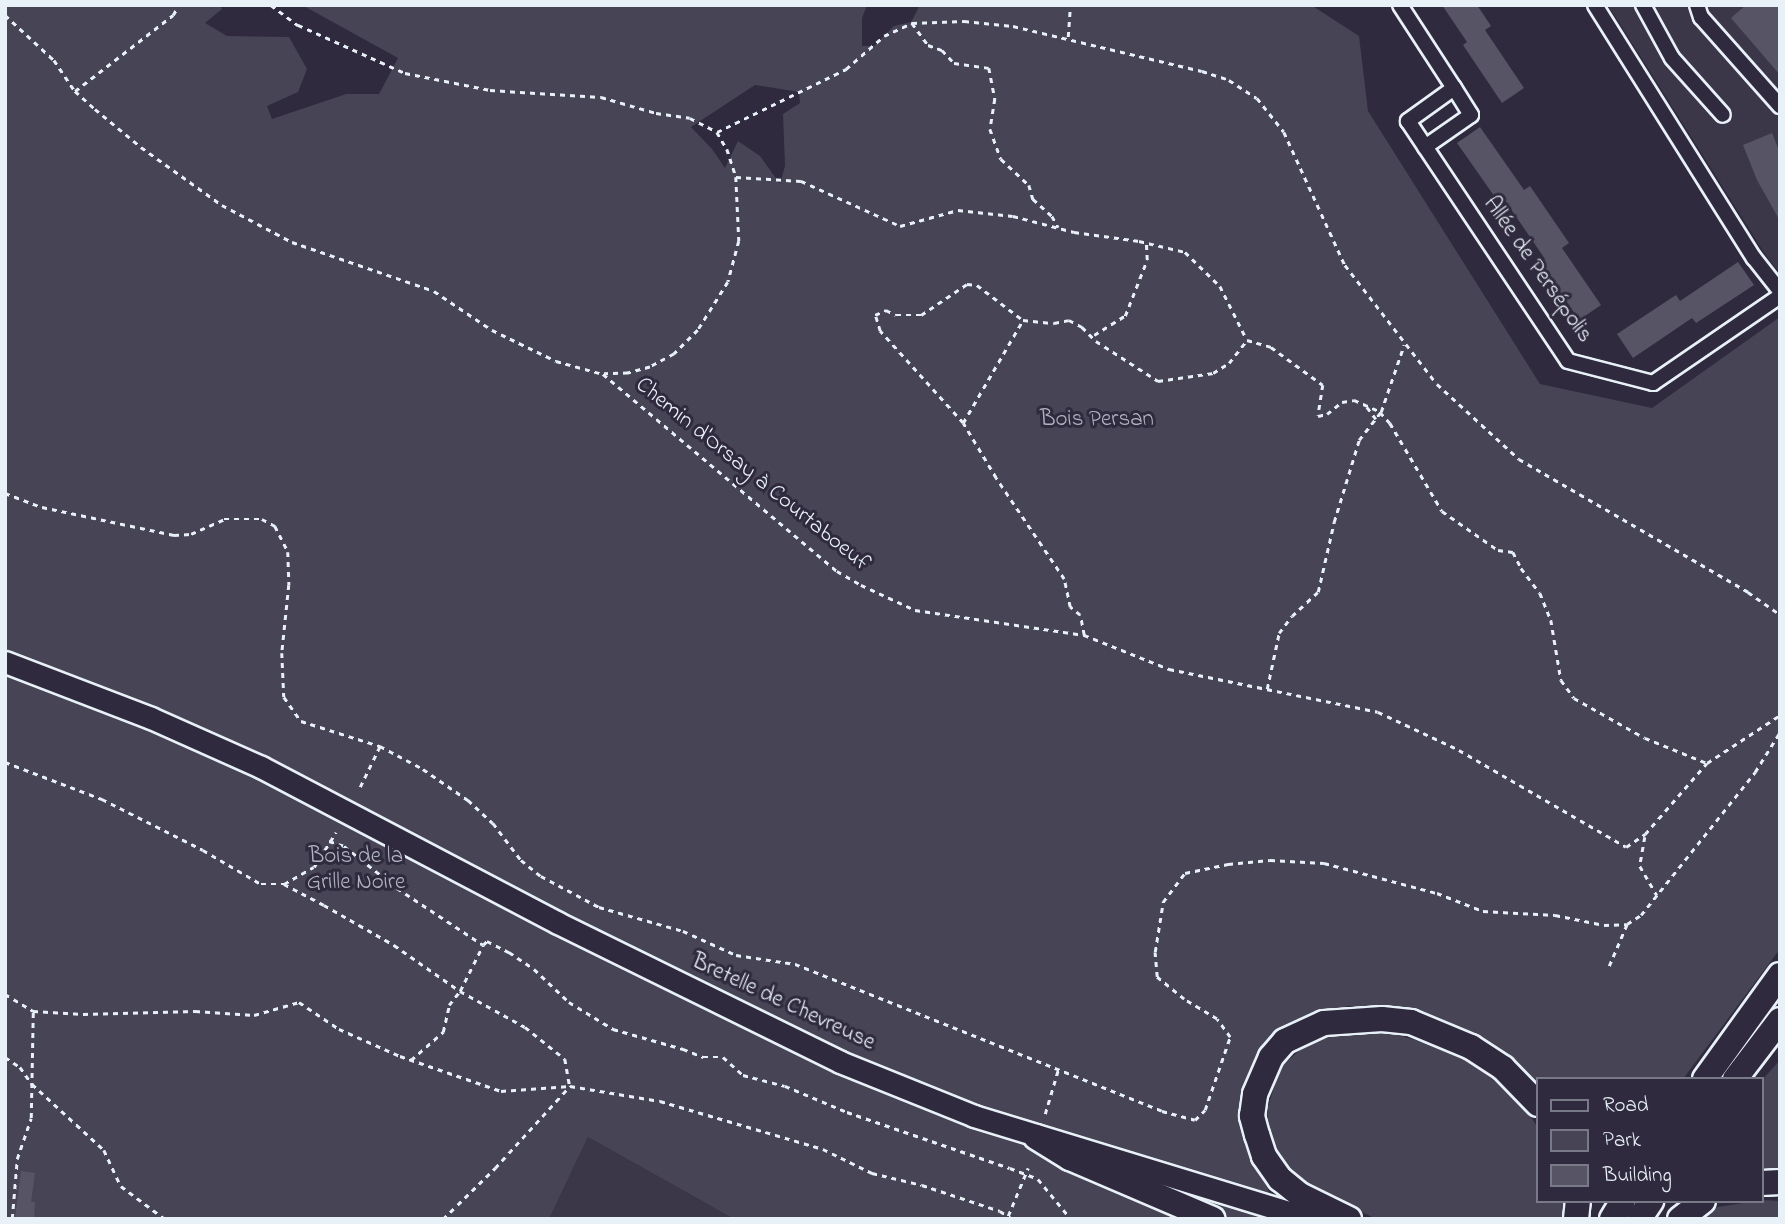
<!DOCTYPE html>
<html>
<head>
<meta charset="utf-8">
<style>
  body { margin:0 }
  #map { position:relative; width:1785px; height:1224px; overflow:hidden; background:#2f2a3d; font-family:"Indie Flower",sans-serif }
  div>[style] { position:absolute }
  .built>* { inset:0; background:#3b3749 }
  .green>* { inset:0; background:#464455 }
  .building>* { inset:0; background:#575565 }
  .path>* { height:2.5px; margin-top:-1.25px; transform-origin:0; background:repeating-linear-gradient(90deg,#e8f1f8 0 5px,transparent 0 10px) }
  .roads { filter:drop-shadow(2px 0 #e8f1f8) drop-shadow(-2px 0 #e8f1f8) drop-shadow(0 2px #e8f1f8) drop-shadow(0 -2px #e8f1f8) }
  .minor>* { height:14px; margin:-7px; padding:0 7px; transform-origin:7px; border-radius:7px; background:#2f2a3d }
  .secondary>* { height:21px; margin:-10.5px; padding:0 10.5px; transform-origin:10.5px; border-radius:10.5px; background:#2f2a3d }
  .trunk>* { height:24px; margin:-12px; padding:0 12px; transform-origin:12px; border-radius:12px; background:#2f2a3d }
  span { translate:-50% -50%; white-space:nowrap; text-align:center; line-height:1.15; -webkit-text-stroke:6px #2f2a3d; paint-order:stroke }
  .street-label { font-size:23px; color:#e8f1f8 }
  .park-label { font-size:23px; color:#afb4bf }
  .frame { position:absolute; inset:0; border:7px solid #e8f1f8; pointer-events:none }
  .legend { position:absolute; left:1536px; top:1077px; width:228px; height:126px; box-sizing:border-box; background:#2f2a3d; border:2px solid #797a88; margin:0; padding:9px 12px; list-style:none; font-size:21px; color:#e8f1f8 }
  .legend li { display:flex; align-items:center; gap:14px; height:35px }
  .legend b { width:35px; border:2px solid #797a88 }
</style>
</head>
<body>
<div id="map">
  <div class="built">
    <div style="clip-path:polygon(1608px 5px,1780px 5px,1780px 273px,1767px 257px)"></div>
    <div style="clip-path:polygon(588px 1137px,734px 1219px,549px 1219px)"></div>
  </div>
  <div class="green">
    <div style="clip-path:polygon(evenodd,5px 5px,219px 5px,222px 9px,205px 23px,227px 36px,289px 37px,307px 69px,298px 92px,267px 106px,272px 119px,346px 94px,379px 94px,398px 58px,302px 5px,867px 5px,862px 18px,862px 46px,874px 46px,894px 26px,911px 22px,920px 5px,1311px 5px,1359px 36px,1368px 111px,1540px 384px,1652px 408px,1780px 317px,1780px 949px,1683px 1079px,1538px 1079px,1538px 1092px,1402px 1010px,1348px 1006px,1304px 1018px,1264px 1058px,1244px 1120px,1277px 1216px,1284px 1219px,734px 1219px,588px 1137px,549px 1219px,5px 1219px,5px 5px,755px 85px,799px 92px,800px 103px,783px 114px,785px 166px,780px 184px,760px 156px,738px 141px,725px 168px,712px 149px,691px 127px,755px 85px)"></div>
    <div style="clip-path:polygon(1391px 1033px,1439px 1047px,1481px 1068px,1525px 1108px,1538px 1128px,1538px 1201px,1566px 1201px,1563px 1219px,1376px 1219px,1328px 1195px,1289px 1171px,1270px 1140px,1267px 1110px,1280px 1068px,1303px 1047px,1337px 1034px)"></div>
    <div style="clip-path:polygon(1780px 1060px,1780px 1174px,1762px 1176px,1762px 1080px)"></div>
    <div style="clip-path:polygon(1762px 1200px,1780px 1201px,1780px 1219px,1700px 1219px,1718px 1207px)"></div>
  </div>
  <div class="building">
    <div style="clip-path:polygon(1442px 5px,1477px 5px,1491px 26px,1485px 30px,1524px 88px,1502px 103px,1463px 45px,1467px 42px)"></div>
    <div style="clip-path:polygon(1746px 5px,1780px 5px,1780px 75px,1731px 18px)"></div>
    <div style="clip-path:polygon(1480px 127px,1524px 190px,1530px 186px,1569px 243px,1562px 248px,1601px 305px,1579px 320px,1540px 262px,1545px 259px,1502px 196px,1497px 200px,1457px 143px)"></div>
    <div style="clip-path:polygon(1772px 133px,1780px 153px,1780px 221px,1757px 180px,1743px 145px)"></div>
    <div style="clip-path:polygon(1738px 262px,1754px 285px,1696px 323px,1692px 318px,1633px 358px,1617px 334px,1676px 295px,1680px 301px)"></div>
    <div style="clip-path:polygon(21px 1171px,35px 1173px,31px 1202px,35px 1202px,34px 1219px,15px 1219px)"></div>
  </div>
  <div class="path">
    <div style="left:271px;top:5px;width:34px;rotate:37deg"></div>
    <div style="left:298px;top:25px;width:117px;rotate:24.2deg"></div>
    <div style="left:405px;top:73px;width:87px;rotate:11.3deg"></div>
    <div style="left:490px;top:90px;width:111px;rotate:3.6deg"></div>
    <div style="left:601px;top:97px;width:57px;rotate:16.2deg"></div>
    <div style="left:656px;top:113px;width:34px;rotate:8deg"></div>
    <div style="left:690px;top:118px;width:30px;rotate:27deg"></div>
    <div style="left:717px;top:132px;width:20px;rotate:60deg"></div>
    <div style="left:727px;top:149px;width:29px;rotate:72deg"></div>
    <div style="left:736px;top:177px;width:64px;rotate:87.3deg"></div>
    <div style="left:739px;top:241px;width:42px;rotate:105deg"></div>
    <div style="left:728px;top:282px;width:57px;rotate:122deg"></div>
    <div style="left:698px;top:330px;width:34px;rotate:135deg"></div>
    <div style="left:674px;top:354px;width:27px;rotate:152deg"></div>
    <div style="left:650px;top:367px;width:23px;rotate:165deg"></div>
    <div style="left:628px;top:373px;width:24px;rotate:178deg"></div>
    <div style="left:5px;top:15px;width:67px;rotate:42.6deg"></div>
    <div style="left:54px;top:60px;width:37px;rotate:56deg"></div>
    <div style="left:75px;top:91px;width:27px;rotate:42deg"></div>
    <div style="left:95px;top:109px;width:60px;rotate:39.6deg"></div>
    <div style="left:141px;top:147px;width:100px;rotate:35.6deg"></div>
    <div style="left:222px;top:205px;width:79px;rotate:27.9deg"></div>
    <div style="left:292px;top:242px;width:150px;rotate:19deg"></div>
    <div style="left:434px;top:291px;width:70px;rotate:33.9deg"></div>
    <div style="left:492px;top:330px;width:71px;rotate:25.8deg"></div>
    <div style="left:556px;top:361px;width:49px;rotate:15.5deg"></div>
    <div style="left:603px;top:374px;width:306px;rotate:40.1deg"></div>
    <div style="left:837px;top:571px;width:28px;rotate:30deg"></div>
    <div style="left:861px;top:585px;width:60px;rotate:24.8deg"></div>
    <div style="left:915px;top:610px;width:171px;rotate:8.4deg"></div>
    <div style="left:1084px;top:635px;width:92px;rotate:21.8deg"></div>
    <div style="left:1169px;top:669px;width:213px;rotate:11.6deg"></div>
    <div style="left:1378px;top:712px;width:89px;rotate:25.1deg"></div>
    <div style="left:1459px;top:750px;width:193px;rotate:30.1deg"></div>
    <div style="left:1626px;top:847px;width:23px;rotate:-34deg"></div>
    <div style="left:1645px;top:834px;width:94px;rotate:-48.9deg"></div>
    <div style="left:1707px;top:763px;width:87px;rotate:-33.3deg"></div>
    <div style="left:912px;top:23px;width:27px;rotate:54deg"></div>
    <div style="left:928px;top:45px;width:15px;rotate:20deg"></div>
    <div style="left:942px;top:50px;width:18px;rotate:47deg"></div>
    <div style="left:954px;top:63px;width:35px;rotate:8deg"></div>
    <div style="left:989px;top:68px;width:32px;rotate:79deg"></div>
    <div style="left:995px;top:99px;width:30px;rotate:99deg"></div>
    <div style="left:990px;top:129px;width:32px;rotate:70deg"></div>
    <div style="left:1001px;top:159px;width:38px;rotate:43deg"></div>
    <div style="left:1029px;top:185px;width:15px;rotate:74deg"></div>
    <div style="left:1033px;top:199px;width:25px;rotate:42deg"></div>
    <div style="left:1052px;top:216px;width:13px;rotate:61deg"></div>
    <div style="left:1068px;top:37px;width:32px;rotate:-86deg"></div>
    <div style="left:75px;top:91px;width:124px;rotate:-37.8deg"></div>
    <div style="left:173px;top:15px;width:12px;rotate:-59deg"></div>
    <div style="left:717px;top:132px;width:144px;rotate:-26deg"></div>
    <div style="left:846px;top:69px;width:50px;rotate:-41deg"></div>
    <div style="left:884px;top:36px;width:31px;rotate:-25deg"></div>
    <div style="left:912px;top:23px;width:52px;rotate:-2.2deg"></div>
    <div style="left:964px;top:21px;width:49px;rotate:5.8deg"></div>
    <div style="left:1013px;top:26px;width:194px;rotate:13.4deg"></div>
    <div style="left:1202px;top:71px;width:28px;rotate:18deg"></div>
    <div style="left:1229px;top:80px;width:33px;rotate:33deg"></div>
    <div style="left:1257px;top:98px;width:43px;rotate:51.5deg"></div>
    <div style="left:1284px;top:132px;width:146px;rotate:65.4deg"></div>
    <div style="left:1345px;top:265px;width:150px;rotate:52.3deg"></div>
    <div style="left:1437px;top:384px;width:111px;rotate:42.4deg"></div>
    <div style="left:1519px;top:459px;width:265px;rotate:30.1deg"></div>
    <div style="left:1748px;top:592px;width:39px;rotate:35deg"></div>
    <div style="left:736px;top:177px;width:65px;rotate:3.5deg"></div>
    <div style="left:801px;top:181px;width:109px;rotate:24.4deg"></div>
    <div style="left:900px;top:226px;width:60px;rotate:-15.4deg"></div>
    <div style="left:958px;top:210px;width:55px;rotate:6.2deg"></div>
    <div style="left:1013px;top:216px;width:63px;rotate:14.7deg"></div>
    <div style="left:1074px;top:232px;width:66px;rotate:7.9deg"></div>
    <div style="left:1139px;top:241px;width:47px;rotate:13.4deg"></div>
    <div style="left:1185px;top:252px;width:49px;rotate:44.2deg"></div>
    <div style="left:1220px;top:286px;width:60px;rotate:63.4deg"></div>
    <div style="left:1247px;top:340px;width:25px;rotate:16deg"></div>
    <div style="left:1271px;top:347px;width:64px;rotate:36.2deg"></div>
    <div style="left:1323px;top:385px;width:31px;rotate:99deg"></div>
    <div style="left:1318px;top:416px;width:9px;rotate:-13deg"></div>
    <div style="left:1327px;top:414px;width:19px;rotate:-39deg"></div>
    <div style="left:1342px;top:402px;width:12px;rotate:-9deg"></div>
    <div style="left:1354px;top:400px;width:30px;rotate:24deg"></div>
    <div style="left:1094px;top:335px;width:36px;rotate:-32deg"></div>
    <div style="left:1125px;top:316px;width:60px;rotate:-68.6deg"></div>
    <div style="left:1147px;top:260px;width:18px;rotate:-93deg"></div>
    <div style="left:1367px;top:407px;width:15px;rotate:53deg"></div>
    <div style="left:1380px;top:412px;width:15px;rotate:48deg"></div>
    <div style="left:1390px;top:423px;width:102px;rotate:59.4deg"></div>
    <div style="left:1442px;top:511px;width:68px;rotate:34.9deg"></div>
    <div style="left:1498px;top:550px;width:15px;rotate:8deg"></div>
    <div style="left:1513px;top:552px;width:18px;rotate:63deg"></div>
    <div style="left:1521px;top:568px;width:31px;rotate:53deg"></div>
    <div style="left:1540px;top:593px;width:29px;rotate:68deg"></div>
    <div style="left:1551px;top:620px;width:61px;rotate:80.5deg"></div>
    <div style="left:1561px;top:680px;width:22px;rotate:54deg"></div>
    <div style="left:1574px;top:698px;width:81px;rotate:29.4deg"></div>
    <div style="left:1645px;top:738px;width:67px;rotate:22deg"></div>
    <div style="left:963px;top:423px;width:119px;rotate:-59.8deg"></div>
    <div style="left:5px;top:493px;width:40px;rotate:21deg"></div>
    <div style="left:42px;top:507px;width:135px;rotate:12deg"></div>
    <div style="left:174px;top:535px;width:17px;rotate:-3deg"></div>
    <div style="left:191px;top:534px;width:36px;rotate:-24deg"></div>
    <div style="left:224px;top:519px;width:38px"></div>
    <div style="left:262px;top:519px;width:15px;rotate:28deg"></div>
    <div style="left:275px;top:526px;width:29px;rotate:63deg"></div>
    <div style="left:288px;top:552px;width:33px;rotate:88deg"></div>
    <div style="left:289px;top:585px;width:68px;rotate:95.9deg"></div>
    <div style="left:282px;top:653px;width:44px;rotate:87.4deg"></div>
    <div style="left:284px;top:697px;width:29px;rotate:55deg"></div>
    <div style="left:301px;top:721px;width:83px;rotate:17.6deg"></div>
    <div style="left:380px;top:746px;width:49px;rotate:28.1deg"></div>
    <div style="left:423px;top:769px;width:55px;rotate:34.6deg"></div>
    <div style="left:468px;top:800px;width:34px;rotate:43deg"></div>
    <div style="left:493px;top:823px;width:46px;rotate:52.9deg"></div>
    <div style="left:521px;top:860px;width:26px;rotate:39deg"></div>
    <div style="left:541px;top:876px;width:66px;rotate:28.1deg"></div>
    <div style="left:599px;top:907px;width:87px;rotate:15.9deg"></div>
    <div style="left:683px;top:931px;width:58px;rotate:24.4deg"></div>
    <div style="left:736px;top:955px;width:60px;rotate:8.7deg"></div>
    <div style="left:795px;top:964px;width:395px;rotate:21.8deg"></div>
    <div style="left:1162px;top:1111px;width:34px;rotate:15deg"></div>
    <div style="left:1195px;top:1120px;width:14px;rotate:-45deg"></div>
    <div style="left:1205px;top:1110px;width:77px;rotate:-71.1deg"></div>
    <div style="left:1230px;top:1037px;width:22px;rotate:-126deg"></div>
    <div style="left:1217px;top:1019px;width:39px;rotate:-149deg"></div>
    <div style="left:1184px;top:999px;width:35px;rotate:-141deg"></div>
    <div style="left:1157px;top:977px;width:25px;rotate:-95deg"></div>
    <div style="left:1155px;top:952px;width:51px;rotate:-80.9deg"></div>
    <div style="left:1163px;top:902px;width:36px;rotate:-53deg"></div>
    <div style="left:1185px;top:873px;width:44px;rotate:-11.8deg"></div>
    <div style="left:1228px;top:864px;width:42px;rotate:-5.4deg"></div>
    <div style="left:1270px;top:860px;width:54px;rotate:3.2deg"></div>
    <div style="left:1324px;top:863px;width:117px;rotate:14.9deg"></div>
    <div style="left:1437px;top:893px;width:49px;rotate:21.4deg"></div>
    <div style="left:1483px;top:911px;width:72px;rotate:3.2deg"></div>
    <div style="left:1555px;top:915px;width:50px;rotate:11.5deg"></div>
    <div style="left:1604px;top:925px;width:23px;rotate:-2deg"></div>
    <div style="left:1627px;top:924px;width:17px;rotate:-33deg"></div>
    <div style="left:1641px;top:915px;width:183px;rotate:-51.4deg"></div>
    <div style="left:1755px;top:772px;width:47px;rotate:-58deg"></div>
    <div style="left:1084px;top:635px;width:20px;rotate:-101deg"></div>
    <div style="left:1080px;top:615px;width:13px;rotate:-141deg"></div>
    <div style="left:1070px;top:607px;width:29px;rotate:-102deg"></div>
    <div style="left:1064px;top:579px;width:122px;rotate:-124deg"></div>
    <div style="left:996px;top:478px;width:64px;rotate:-121deg"></div>
    <div style="left:963px;top:423px;width:124px;rotate:-132.1deg"></div>
    <div style="left:880px;top:331px;width:17px;rotate:-107deg"></div>
    <div style="left:875px;top:315px;width:12px;rotate:-24deg"></div>
    <div style="left:886px;top:310px;width:11px;rotate:27deg"></div>
    <div style="left:896px;top:315px;width:25px"></div>
    <div style="left:921px;top:315px;width:55px;rotate:-34deg"></div>
    <div style="left:967px;top:284px;width:10px;rotate:6deg"></div>
    <div style="left:977px;top:285px;width:58px;rotate:37.3deg"></div>
    <div style="left:1023px;top:320px;width:31px;rotate:6deg"></div>
    <div style="left:1054px;top:323px;width:15px;rotate:-11deg"></div>
    <div style="left:1069px;top:320px;width:15px;rotate:28deg"></div>
    <div style="left:1082px;top:327px;width:20px;rotate:45deg"></div>
    <div style="left:1096px;top:341px;width:74px;rotate:32.8deg"></div>
    <div style="left:1158px;top:381px;width:56px;rotate:-8.3deg"></div>
    <div style="left:1213px;top:373px;width:19px;rotate:-32deg"></div>
    <div style="left:1229px;top:363px;width:29px;rotate:-52deg"></div>
    <div style="left:1267px;top:689px;width:57px;rotate:-77.9deg"></div>
    <div style="left:1279px;top:633px;width:21px;rotate:-53deg"></div>
    <div style="left:1292px;top:616px;width:35px;rotate:-43deg"></div>
    <div style="left:1318px;top:592px;width:72px;rotate:-77.1deg"></div>
    <div style="left:1334px;top:522px;width:86px;rotate:-73deg"></div>
    <div style="left:1359px;top:440px;width:36px;rotate:-52deg"></div>
    <div style="left:1381px;top:412px;width:71px;rotate:-71.1deg"></div>
    <div style="left:5px;top:762px;width:104px;rotate:20.9deg"></div>
    <div style="left:102px;top:799px;width:113px;rotate:26.8deg"></div>
    <div style="left:203px;top:850px;width:67px;rotate:30.4deg"></div>
    <div style="left:261px;top:884px;width:23px"></div>
    <div style="left:284px;top:884px;width:45px;rotate:27.7deg"></div>
    <div style="left:324px;top:905px;width:81px;rotate:29.7deg"></div>
    <div style="left:394px;top:945px;width:80px;rotate:34.9deg"></div>
    <div style="left:460px;top:991px;width:74px;rotate:29deg"></div>
    <div style="left:525px;top:1027px;width:51px;rotate:38.7deg"></div>
    <div style="left:565px;top:1059px;width:27px;rotate:80deg"></div>
    <div style="left:360px;top:787px;width:46px;rotate:-64deg"></div>
    <div style="left:1645px;top:837px;width:29px;rotate:100deg"></div>
    <div style="left:1640px;top:866px;width:34px;rotate:60deg"></div>
    <div style="left:329px;top:841px;width:16px;rotate:18deg"></div>
    <div style="left:344px;top:846px;width:68px;rotate:38.4deg"></div>
    <div style="left:397px;top:888px;width:103px;rotate:33.5deg"></div>
    <div style="left:483px;top:945px;width:6px;rotate:-45deg"></div>
    <div style="left:487px;top:941px;width:25px;rotate:27deg"></div>
    <div style="left:509px;top:952px;width:30px;rotate:34deg"></div>
    <div style="left:534px;top:969px;width:48px;rotate:43.3deg"></div>
    <div style="left:569px;top:1002px;width:52px;rotate:31.5deg"></div>
    <div style="left:613px;top:1029px;width:73px;rotate:15.9deg"></div>
    <div style="left:683px;top:1049px;width:22px;rotate:22deg"></div>
    <div style="left:703px;top:1057px;width:20px"></div>
    <div style="left:723px;top:1057px;width:27px;rotate:42deg"></div>
    <div style="left:743px;top:1075px;width:43px;rotate:14.7deg"></div>
    <div style="left:785px;top:1086px;width:67px;rotate:22.8deg"></div>
    <div style="left:847px;top:1112px;width:172px;rotate:19deg"></div>
    <div style="left:1010px;top:1168px;width:30px;rotate:21deg"></div>
    <div style="left:1038px;top:1179px;width:52px;rotate:50.5deg"></div>
    <div style="left:284px;top:884px;width:34px;rotate:-30deg"></div>
    <div style="left:314px;top:867px;width:41px;rotate:-57.8deg"></div>
    <div style="left:1609px;top:966px;width:46px;rotate:-66.8deg"></div>
    <div style="left:5px;top:994px;width:33px;rotate:31deg"></div>
    <div style="left:33px;top:1011px;width:50px;rotate:3.4deg"></div>
    <div style="left:83px;top:1014px;width:112px;rotate:-1.5deg"></div>
    <div style="left:195px;top:1011px;width:59px;rotate:3.9deg"></div>
    <div style="left:254px;top:1015px;width:47px;rotate:-16.1deg"></div>
    <div style="left:299px;top:1002px;width:48px;rotate:34deg"></div>
    <div style="left:339px;top:1029px;width:67px;rotate:23.9deg"></div>
    <div style="left:400px;top:1056px;width:107px;rotate:19.1deg"></div>
    <div style="left:501px;top:1091px;width:69px;rotate:-4.1deg"></div>
    <div style="left:570px;top:1086px;width:91px;rotate:9.5deg"></div>
    <div style="left:660px;top:1101px;width:170px;rotate:16.4deg"></div>
    <div style="left:823px;top:1149px;width:55px;rotate:26.1deg"></div>
    <div style="left:872px;top:1173px;width:51px;rotate:13.5deg"></div>
    <div style="left:922px;top:1185px;width:82px;rotate:18.4deg"></div>
    <div style="left:1000px;top:1211px;width:15px;rotate:32deg"></div>
    <div style="left:5px;top:1057px;width:18px;rotate:34deg"></div>
    <div style="left:20px;top:1067px;width:21px;rotate:55deg"></div>
    <div style="left:32px;top:1084px;width:98px;rotate:42.5deg"></div>
    <div style="left:104px;top:1150px;width:40px;rotate:65deg"></div>
    <div style="left:121px;top:1186px;width:55px;rotate:36.9deg"></div>
    <div style="left:411px;top:1060px;width:43px;rotate:-41.2deg"></div>
    <div style="left:443px;top:1032px;width:28px;rotate:-77deg"></div>
    <div style="left:449px;top:1005px;width:18px;rotate:-52deg"></div>
    <div style="left:460px;top:991px;width:51px;rotate:-63.4deg"></div>
    <div style="left:1045px;top:1114px;width:46px;rotate:-73.5deg"></div>
    <div style="left:1008px;top:1216px;width:52px;rotate:-67.4deg"></div>
    <div style="left:12px;top:1219px;width:60px;rotate:-85.2deg"></div>
    <div style="left:17px;top:1159px;width:43px;rotate:-71.1deg"></div>
    <div style="left:31px;top:1118px;width:107px;rotate:-88.9deg"></div>
    <div style="left:443px;top:1219px;width:73px;rotate:-44.4deg"></div>
    <div style="left:495px;top:1168px;width:111px;rotate:-47.6deg"></div>
  </div>
  <div class="roads">
    <div class="minor">
      <div style="left:1400px;top:5px;width:99px;rotate:57deg"></div>
      <div style="left:1454px;top:88px;width:57px;rotate:144.3deg"></div>
      <div style="left:1408px;top:121px;width:288px;rotate:56.3deg"></div>
      <div style="left:1568px;top:361px;width:88px;rotate:14.5deg"></div>
      <div style="left:1653px;top:383px;width:154px;rotate:-34.4deg"></div>
      <div style="left:1595px;top:5px;width:299px;rotate:57.9deg"></div>
      <div style="left:1754px;top:258px;width:42px;rotate:51.8deg"></div>
      <div style="left:1643px;top:5px;width:60px;rotate:61.3deg"></div>
      <div style="left:1672px;top:58px;width:76px;rotate:48.2deg"></div>
      <div style="left:1697px;top:5px;width:13px;rotate:72deg"></div>
      <div style="left:1701px;top:17px;width:119px;rotate:48.4deg"></div>
      <div style="left:1425px;top:147px;width:56px;rotate:-34.8deg"></div>
      <div style="left:1471px;top:115px;width:32px;rotate:-122deg"></div>
    </div>
    <div class="secondary">
      <div style="left:5px;top:662px;width:156px;rotate:21deg"></div>
      <div style="left:151px;top:718px;width:120px;rotate:24deg"></div>
      <div style="left:261px;top:767px;width:335px;rotate:27.7deg"></div>
      <div style="left:558px;top:923px;width:314px;rotate:26.2deg"></div>
      <div style="left:840px;top:1062px;width:144px;rotate:21.9deg"></div>
      <div style="left:974px;top:1116px;width:352px;rotate:17deg"></div>
    </div>
    <div class="trunk">
      <div style="left:1705px;top:1079px;width:128px;rotate:-54.2deg"></div>
      <div style="left:1735px;top:1079px;width:74px;rotate:-52.7deg"></div>
      <div style="left:1036px;top:1137px;width:40px;rotate:32deg"></div>
      <div style="left:1070px;top:1158px;width:155px;rotate:23.2deg"></div>
      <div style="left:1762px;top:1183px;width:18px;rotate:-3deg"></div>
      <div style="left:1349px;top:1219px;width:55px;rotate:-153.9deg"></div>
      <div style="left:1300px;top:1195px;width:26px;rotate:-141deg"></div>
      <div style="left:1280px;top:1179px;width:28px;rotate:-125deg"></div>
      <div style="left:1264px;top:1156px;width:22px;rotate:-108deg"></div>
      <div style="left:1257px;top:1135px;width:20px;rotate:-105deg"></div>
      <div style="left:1252px;top:1116px;width:22px;rotate:-82deg"></div>
      <div style="left:1255px;top:1094px;width:40px;rotate:-66.6deg"></div>
      <div style="left:1271px;top:1057px;width:21px;rotate:-49deg"></div>
      <div style="left:1285px;top:1041px;width:43px;rotate:-24.8deg"></div>
      <div style="left:1324px;top:1023px;width:58px;rotate:-3.9deg"></div>
      <div style="left:1382px;top:1019px;width:29px;rotate:6deg"></div>
      <div style="left:1411px;top:1022px;width:65px;rotate:22.6deg"></div>
      <div style="left:1471px;top:1047px;width:38px;rotate:33deg"></div>
      <div style="left:1503px;top:1068px;width:50px;rotate:45.8deg"></div>
      <div style="left:1576px;top:1219px;width:18px;rotate:-84deg"></div>
      <div style="left:1612px;top:1219px;width:21px;rotate:-59deg"></div>
      <div style="left:1639px;top:1219px;width:22px;rotate:-56deg"></div>
      <div style="left:1680px;top:1219px;width:29px;rotate:-38deg"></div>
    </div>
  </div>
  <div class="street-label">
    <span style="left:1537px;top:270px;rotate:55deg">Allée de Persépolis</span>
    <span style="left:752px;top:475px;rotate:39deg">Chemin d'Orsay à Courtaboeuf</span>
    <span style="left:783px;top:1003px;rotate:25deg">Bretelle de Chevreuse</span>
  </div>
  <div class="park-label">
    <span style="left:1097px;top:420px">Bois Persan</span>
    <span style="left:356px;top:870px">Bois de la<br>Grille Noire</span>
  </div>
  <div class="frame"></div>
  <ul class="legend">
  <li><b style="height:9px;background:#2f2a3d"></b>Road</li>
  <li><b style="height:19px;background:#464455"></b>Park</li>
  <li><b style="height:19px;background:#575565"></b>Building</li>
  </ul>
</div>
</body>
</html>
